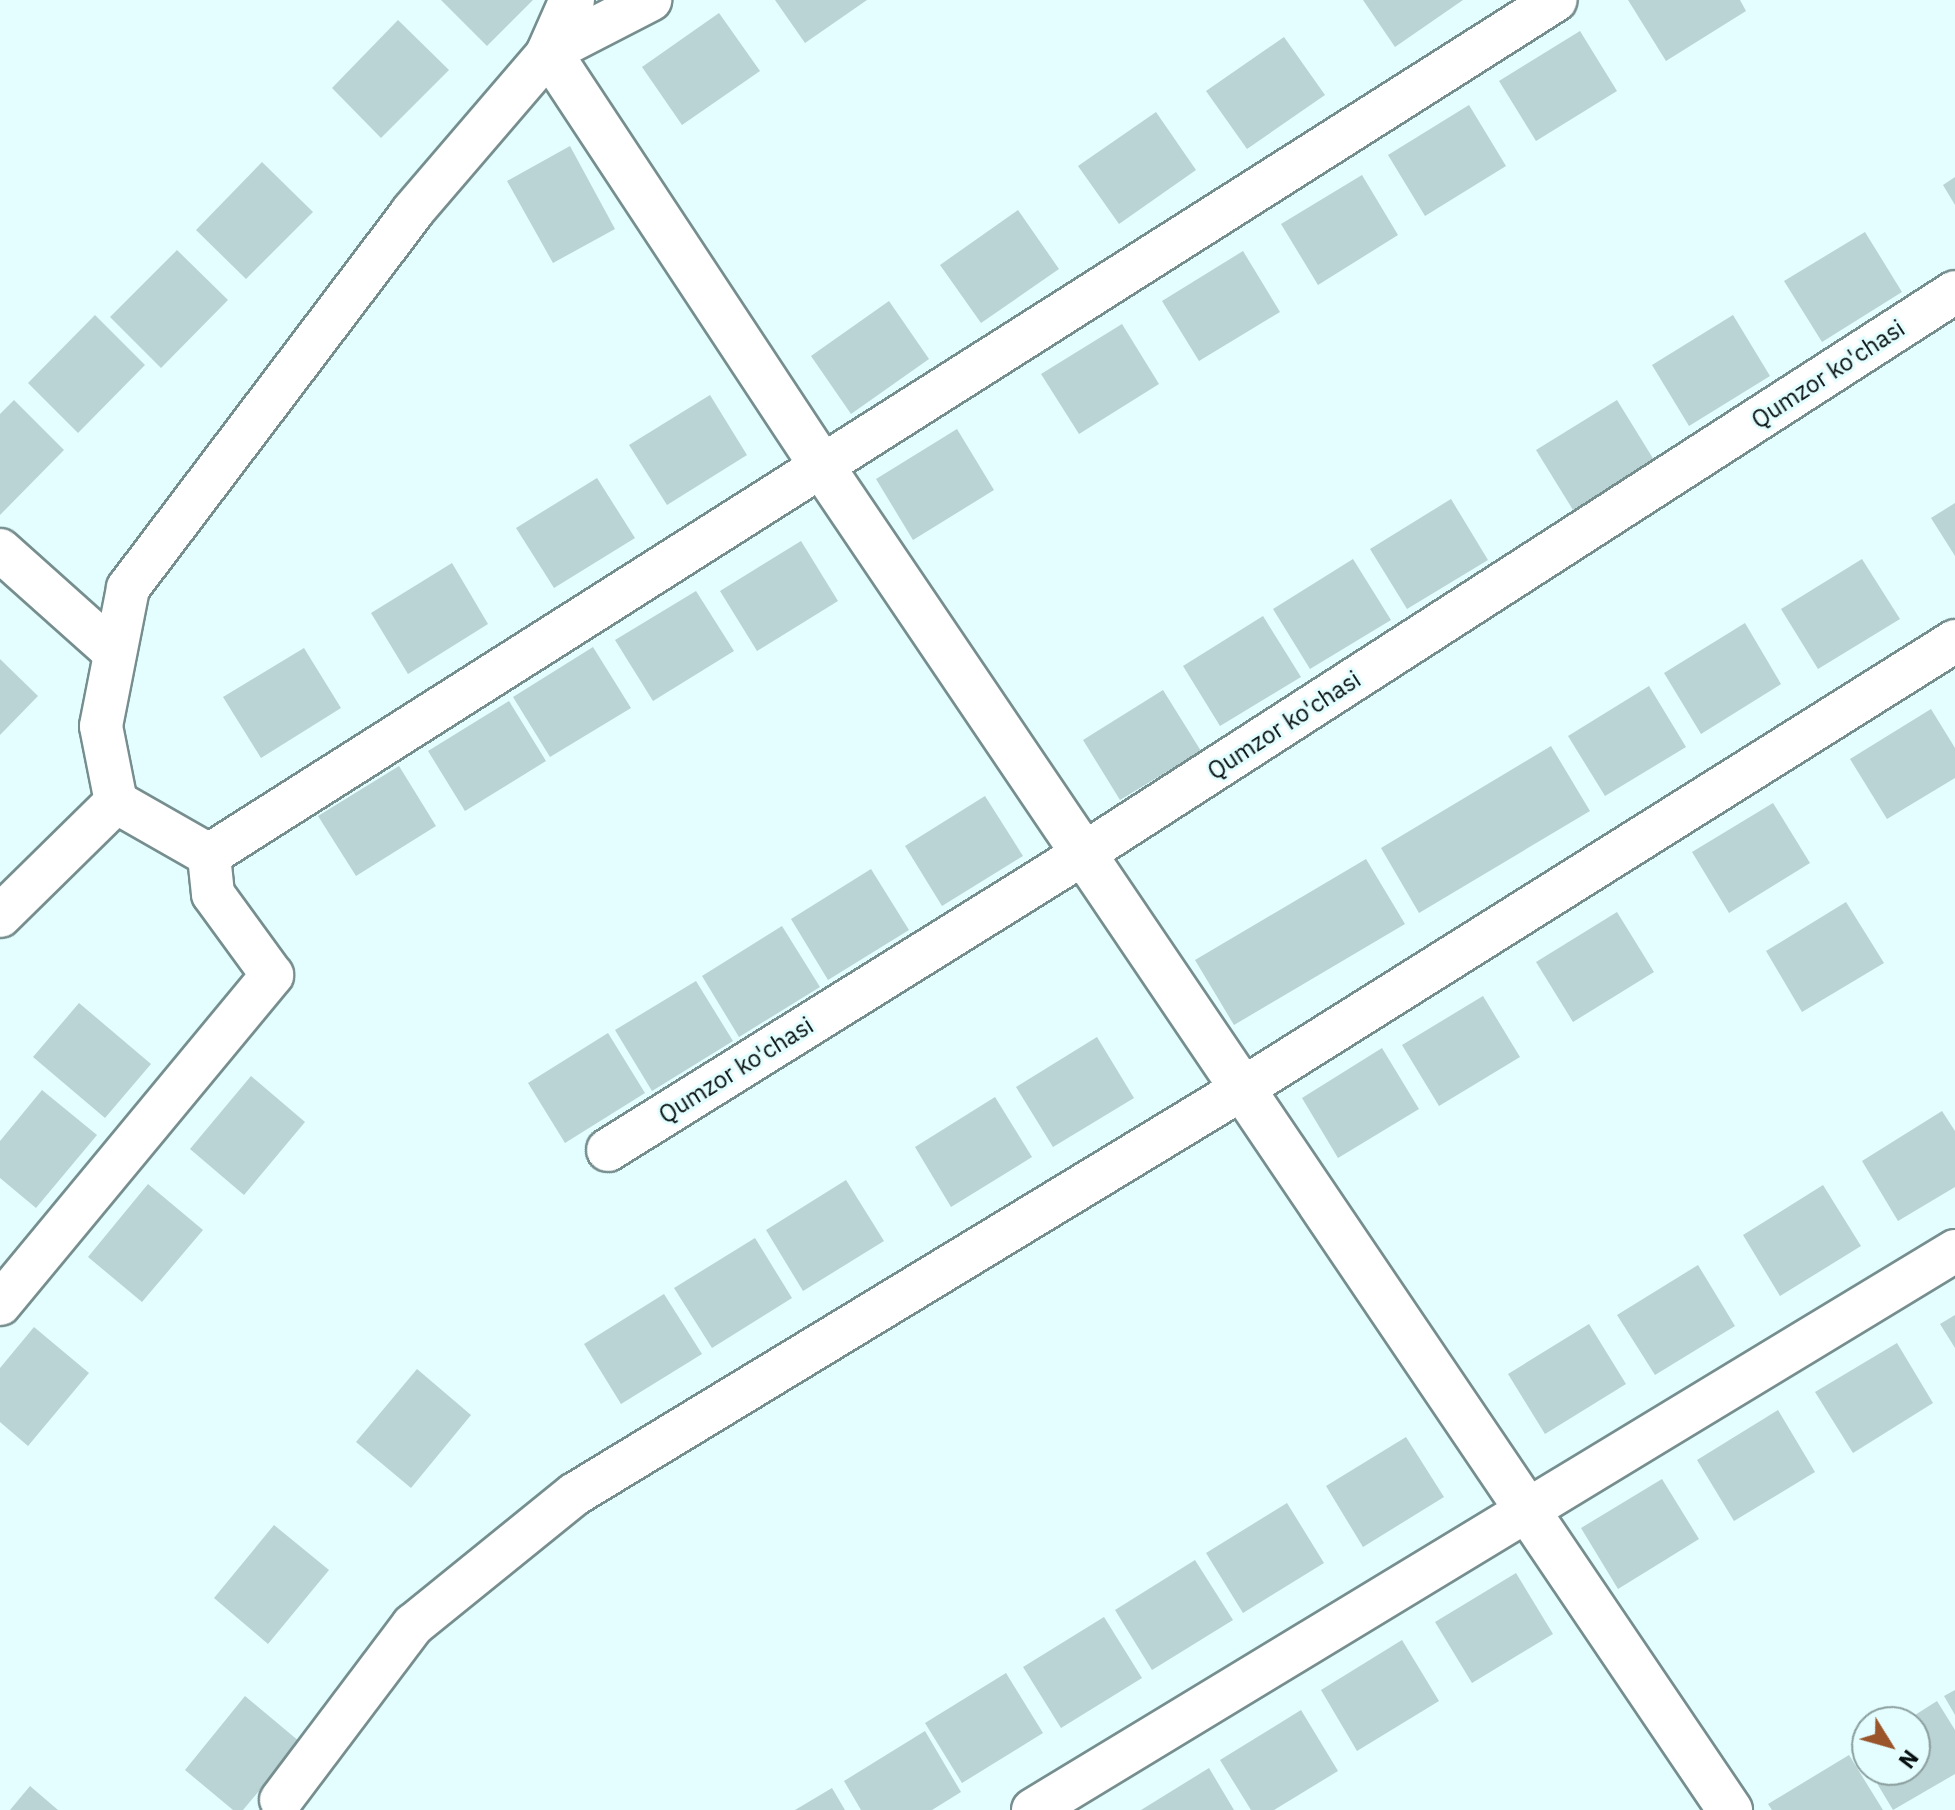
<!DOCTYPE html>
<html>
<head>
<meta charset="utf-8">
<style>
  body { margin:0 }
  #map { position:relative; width:1955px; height:1810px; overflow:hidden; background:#e4feff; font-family:"IBM Plex Sans",sans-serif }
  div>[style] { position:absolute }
  .building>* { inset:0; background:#bad3d4 }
  .roads { filter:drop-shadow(2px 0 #778e8f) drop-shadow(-2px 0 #778e8f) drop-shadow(0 2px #778e8f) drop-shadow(0 -2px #778e8f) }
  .minor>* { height:42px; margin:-21px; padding:0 21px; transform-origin:21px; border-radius:21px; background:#fff }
  .tertiary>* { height:44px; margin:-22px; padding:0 22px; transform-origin:22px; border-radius:22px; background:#fff }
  span { translate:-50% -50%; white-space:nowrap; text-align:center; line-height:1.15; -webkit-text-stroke:6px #e4feff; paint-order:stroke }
  .street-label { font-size:24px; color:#071010 }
  .north { position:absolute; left:1851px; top:1706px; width:80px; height:80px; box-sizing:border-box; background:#e4feff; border:2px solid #8c9f9f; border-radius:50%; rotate:127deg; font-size:22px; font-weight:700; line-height:32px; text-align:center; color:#071010 }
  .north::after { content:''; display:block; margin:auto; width:28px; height:36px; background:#9a552b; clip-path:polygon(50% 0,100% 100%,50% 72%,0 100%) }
</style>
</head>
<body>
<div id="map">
  <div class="building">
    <div style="clip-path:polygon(441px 0,533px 0,487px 46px)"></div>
    <div style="clip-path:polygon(775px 0,867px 0,805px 43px)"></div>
    <div style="clip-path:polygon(1363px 0,1463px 0,1395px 47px)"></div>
    <div style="clip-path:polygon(1628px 0,1740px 0,1746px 11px,1666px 61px)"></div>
    <div style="clip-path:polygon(719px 13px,760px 71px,682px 125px,642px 67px)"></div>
    <div style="clip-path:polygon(398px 20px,449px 70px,381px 138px,332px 88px)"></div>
    <div style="clip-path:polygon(1580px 31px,1617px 91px,1536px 141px,1499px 81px)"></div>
    <div style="clip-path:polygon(1284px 37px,1325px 95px,1247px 149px,1206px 91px)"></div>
    <div style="clip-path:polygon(1469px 105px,1506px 166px,1425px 216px,1388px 155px)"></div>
    <div style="clip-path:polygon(1156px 112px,1196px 170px,1119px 224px,1078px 166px)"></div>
    <div style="clip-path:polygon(570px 146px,615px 229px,553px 263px,507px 181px)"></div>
    <div style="clip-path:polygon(262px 162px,313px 212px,246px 279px,196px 230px)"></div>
    <div style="clip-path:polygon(1362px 175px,1398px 235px,1318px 285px,1281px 224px)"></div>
    <div style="clip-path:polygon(1955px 177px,1955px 205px,1943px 185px)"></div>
    <div style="clip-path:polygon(1018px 210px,1059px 269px,981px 323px,940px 265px)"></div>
    <div style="clip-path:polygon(1865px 232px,1902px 292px,1822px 342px,1784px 281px)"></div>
    <div style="clip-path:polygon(177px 250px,228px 300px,161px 368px,110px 317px)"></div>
    <div style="clip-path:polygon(1243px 251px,1280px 312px,1199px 361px,1162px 301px)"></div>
    <div style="clip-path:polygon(889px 301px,929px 359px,851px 414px,811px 356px)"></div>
    <div style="clip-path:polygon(95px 315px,145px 365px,78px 433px,28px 383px)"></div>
    <div style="clip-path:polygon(1733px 315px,1770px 376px,1689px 426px,1652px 365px)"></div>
    <div style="clip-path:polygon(1122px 324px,1159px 384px,1079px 434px,1041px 374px)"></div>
    <div style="clip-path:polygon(710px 395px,747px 455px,667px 505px,629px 445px)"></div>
    <div style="clip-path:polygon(14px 400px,64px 450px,0 515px,0 414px)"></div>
    <div style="clip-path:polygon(1617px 400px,1654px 460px,1573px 510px,1536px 450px)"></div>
    <div style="clip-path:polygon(957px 429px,994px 490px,913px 540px,876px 479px)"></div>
    <div style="clip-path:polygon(597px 478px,635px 538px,554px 588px,516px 528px)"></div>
    <div style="clip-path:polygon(1451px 499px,1488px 560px,1407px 609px,1370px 549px)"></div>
    <div style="clip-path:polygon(1955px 503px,1955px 556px,1931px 518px)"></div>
    <div style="clip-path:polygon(801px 541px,838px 601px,757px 651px,720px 591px)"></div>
    <div style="clip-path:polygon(1353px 559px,1391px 620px,1310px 669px,1273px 609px)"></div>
    <div style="clip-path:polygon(1862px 559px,1900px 619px,1818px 669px,1781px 609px)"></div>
    <div style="clip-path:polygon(452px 563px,488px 624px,408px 674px,371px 613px)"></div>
    <div style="clip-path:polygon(696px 591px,734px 651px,653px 701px,615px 640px)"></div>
    <div style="clip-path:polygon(1263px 616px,1301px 677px,1220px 726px,1183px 666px)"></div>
    <div style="clip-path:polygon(1745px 623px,1781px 684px,1701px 734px,1664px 673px)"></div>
    <div style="clip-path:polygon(593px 647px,631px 708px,550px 757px,513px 697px)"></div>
    <div style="clip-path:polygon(304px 648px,341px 708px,261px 758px,223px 697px)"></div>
    <div style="clip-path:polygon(0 659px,38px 696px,0 735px)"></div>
    <div style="clip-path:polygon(1649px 686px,1686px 747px,1605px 796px,1568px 736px)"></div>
    <div style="clip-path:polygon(1163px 690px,1201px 751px,1120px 800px,1083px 740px)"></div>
    <div style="clip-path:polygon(509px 701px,546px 761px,465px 811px,428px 751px)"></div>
    <div style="clip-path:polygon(1931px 709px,1955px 748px,1955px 778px,1887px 819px,1850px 759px)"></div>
    <div style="clip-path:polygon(1551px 746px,1590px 811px,1419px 913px,1381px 848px)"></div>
    <div style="clip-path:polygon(399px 766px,436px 826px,356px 876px,318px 816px)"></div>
    <div style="clip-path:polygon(985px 796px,1023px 856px,942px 906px,905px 846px)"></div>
    <div style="clip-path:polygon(1773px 803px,1810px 863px,1729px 913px,1692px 852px)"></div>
    <div style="clip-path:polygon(1366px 859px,1405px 924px,1234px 1025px,1195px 960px)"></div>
    <div style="clip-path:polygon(871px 869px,909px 930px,828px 980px,791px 919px)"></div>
    <div style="clip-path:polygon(1846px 902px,1884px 963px,1802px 1012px,1766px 951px)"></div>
    <div style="clip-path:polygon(1617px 912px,1654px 972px,1573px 1022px,1536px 962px)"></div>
    <div style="clip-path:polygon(782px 926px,820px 987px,739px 1037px,702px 976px)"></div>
    <div style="clip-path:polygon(696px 981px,733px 1041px,652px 1091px,615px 1030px)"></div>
    <div style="clip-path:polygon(1483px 996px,1520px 1057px,1439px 1106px,1402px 1045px)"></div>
    <div style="clip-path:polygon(79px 1003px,151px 1064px,105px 1118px,33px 1057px)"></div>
    <div style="clip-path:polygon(608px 1033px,645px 1093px,565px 1143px,528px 1083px)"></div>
    <div style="clip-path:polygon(1097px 1037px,1134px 1098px,1053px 1147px,1016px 1087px)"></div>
    <div style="clip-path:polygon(1382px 1048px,1419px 1109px,1338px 1158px,1302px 1098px)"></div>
    <div style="clip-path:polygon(251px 1076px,305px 1122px,244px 1195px,190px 1149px)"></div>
    <div style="clip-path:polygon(42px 1090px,97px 1135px,36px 1208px,0 1178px,0 1141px)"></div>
    <div style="clip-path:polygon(995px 1097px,1032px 1157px,951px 1207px,915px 1147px)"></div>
    <div style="clip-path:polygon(1942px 1111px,1955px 1131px,1955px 1187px,1898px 1221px,1862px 1161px)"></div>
    <div style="clip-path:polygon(846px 1180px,884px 1241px,803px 1291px,766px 1230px)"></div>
    <div style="clip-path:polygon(148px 1184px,203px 1230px,142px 1302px,88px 1257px)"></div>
    <div style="clip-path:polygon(1823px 1185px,1861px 1246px,1780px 1296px,1743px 1235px)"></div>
    <div style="clip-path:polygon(755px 1238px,792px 1298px,712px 1348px,674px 1288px)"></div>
    <div style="clip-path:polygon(1698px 1265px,1735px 1326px,1655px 1375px,1617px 1315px)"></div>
    <div style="clip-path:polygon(664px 1294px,702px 1354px,621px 1404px,584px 1344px)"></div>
    <div style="clip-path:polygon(1955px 1315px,1955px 1348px,1940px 1324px)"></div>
    <div style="clip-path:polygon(1589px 1324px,1626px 1384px,1545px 1434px,1508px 1374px)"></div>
    <div style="clip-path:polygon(34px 1327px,89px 1373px,28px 1446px,0 1422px,0 1368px)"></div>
    <div style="clip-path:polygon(1897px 1343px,1933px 1403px,1853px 1453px,1815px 1392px)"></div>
    <div style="clip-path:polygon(417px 1369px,471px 1415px,411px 1488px,356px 1442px)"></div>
    <div style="clip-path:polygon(1778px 1410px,1815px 1472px,1734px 1521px,1697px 1460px)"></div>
    <div style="clip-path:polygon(1406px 1437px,1444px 1497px,1363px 1547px,1326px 1486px)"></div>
    <div style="clip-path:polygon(1662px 1479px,1699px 1539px,1618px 1589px,1581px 1528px)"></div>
    <div style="clip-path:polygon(1287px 1503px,1324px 1563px,1243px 1613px,1206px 1553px)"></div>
    <div style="clip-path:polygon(274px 1525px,329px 1570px,268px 1644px,214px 1598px)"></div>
    <div style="clip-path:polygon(1195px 1560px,1233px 1620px,1152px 1670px,1115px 1610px)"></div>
    <div style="clip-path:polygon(1516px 1573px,1553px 1634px,1472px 1683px,1435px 1622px)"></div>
    <div style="clip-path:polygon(1104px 1617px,1142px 1678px,1061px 1728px,1023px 1667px)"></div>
    <div style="clip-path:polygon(1402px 1640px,1439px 1701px,1357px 1751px,1321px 1690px)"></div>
    <div style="clip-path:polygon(1006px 1673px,1043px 1733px,962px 1783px,925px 1723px)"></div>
    <div style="clip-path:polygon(1955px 1690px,1955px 1715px,1944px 1696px)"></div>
    <div style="clip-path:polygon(245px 1696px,300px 1742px,243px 1810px,233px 1810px,185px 1770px)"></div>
    <div style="clip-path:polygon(1937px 1701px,1955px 1730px,1955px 1774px,1893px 1810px,1869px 1770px,1915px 1770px,1915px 1722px,1904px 1722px)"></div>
    <div style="clip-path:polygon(1301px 1710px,1338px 1771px,1274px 1810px,1251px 1810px,1220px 1760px)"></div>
    <div style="clip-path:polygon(925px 1731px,961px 1792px,932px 1810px,861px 1810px,844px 1781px)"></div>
    <div style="clip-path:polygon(1867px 1745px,1867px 1767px,1857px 1751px)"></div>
    <div style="clip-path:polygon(1849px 1755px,1883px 1810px,1772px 1810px,1768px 1804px)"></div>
    <div style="clip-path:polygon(1209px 1768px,1234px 1810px,1141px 1810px)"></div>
    <div style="clip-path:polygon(30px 1786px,58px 1810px,10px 1810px)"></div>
    <div style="clip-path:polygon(832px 1788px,845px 1810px,795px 1810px)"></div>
  </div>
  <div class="roads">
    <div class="minor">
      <div style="left:0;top:550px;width:154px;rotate:41.8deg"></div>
      <div style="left:209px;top:855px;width:1595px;rotate:-32.41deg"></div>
      <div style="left:209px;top:855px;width:107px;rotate:-150.3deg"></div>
      <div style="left:116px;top:802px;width:77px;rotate:-101.2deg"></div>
      <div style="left:101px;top:726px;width:141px;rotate:-78.9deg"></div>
      <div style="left:128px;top:588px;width:471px;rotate:-52.9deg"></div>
      <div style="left:412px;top:212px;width:211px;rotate:-49.4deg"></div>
      <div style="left:549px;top:52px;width:114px;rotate:-27.2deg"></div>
      <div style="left:0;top:916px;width:163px;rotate:-44.5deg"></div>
      <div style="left:608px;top:1150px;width:560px;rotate:-31.93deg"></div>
      <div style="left:1083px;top:854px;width:1037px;rotate:-32.8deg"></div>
      <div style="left:0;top:1304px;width:427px;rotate:-50.4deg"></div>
      <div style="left:272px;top:975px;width:100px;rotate:-126.1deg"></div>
      <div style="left:213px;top:894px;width:39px;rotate:-96deg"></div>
      <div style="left:281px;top:1800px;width:219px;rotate:-53deg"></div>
      <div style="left:413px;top:1625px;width:208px;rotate:-39deg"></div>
      <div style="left:575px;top:1494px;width:780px;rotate:-31.27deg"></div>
      <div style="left:1242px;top:1089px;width:842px;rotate:-32.14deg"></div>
      <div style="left:1033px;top:1810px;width:1078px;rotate:-31.23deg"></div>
    </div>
    <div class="tertiary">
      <div style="left:572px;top:0;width:57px;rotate:113.9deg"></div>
      <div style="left:549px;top:52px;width:498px;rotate:56.6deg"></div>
      <div style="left:823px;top:468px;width:1620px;rotate:55.95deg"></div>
    </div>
  </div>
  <div class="street-label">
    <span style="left:1828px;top:374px;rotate:-33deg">Qumzor ko'chasi</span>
    <span style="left:1284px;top:725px;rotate:-33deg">Qumzor ko'chasi</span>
    <span style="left:736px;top:1070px;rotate:-32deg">Qumzor ko'chasi</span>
  </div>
  <div class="north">N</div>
</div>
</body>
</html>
